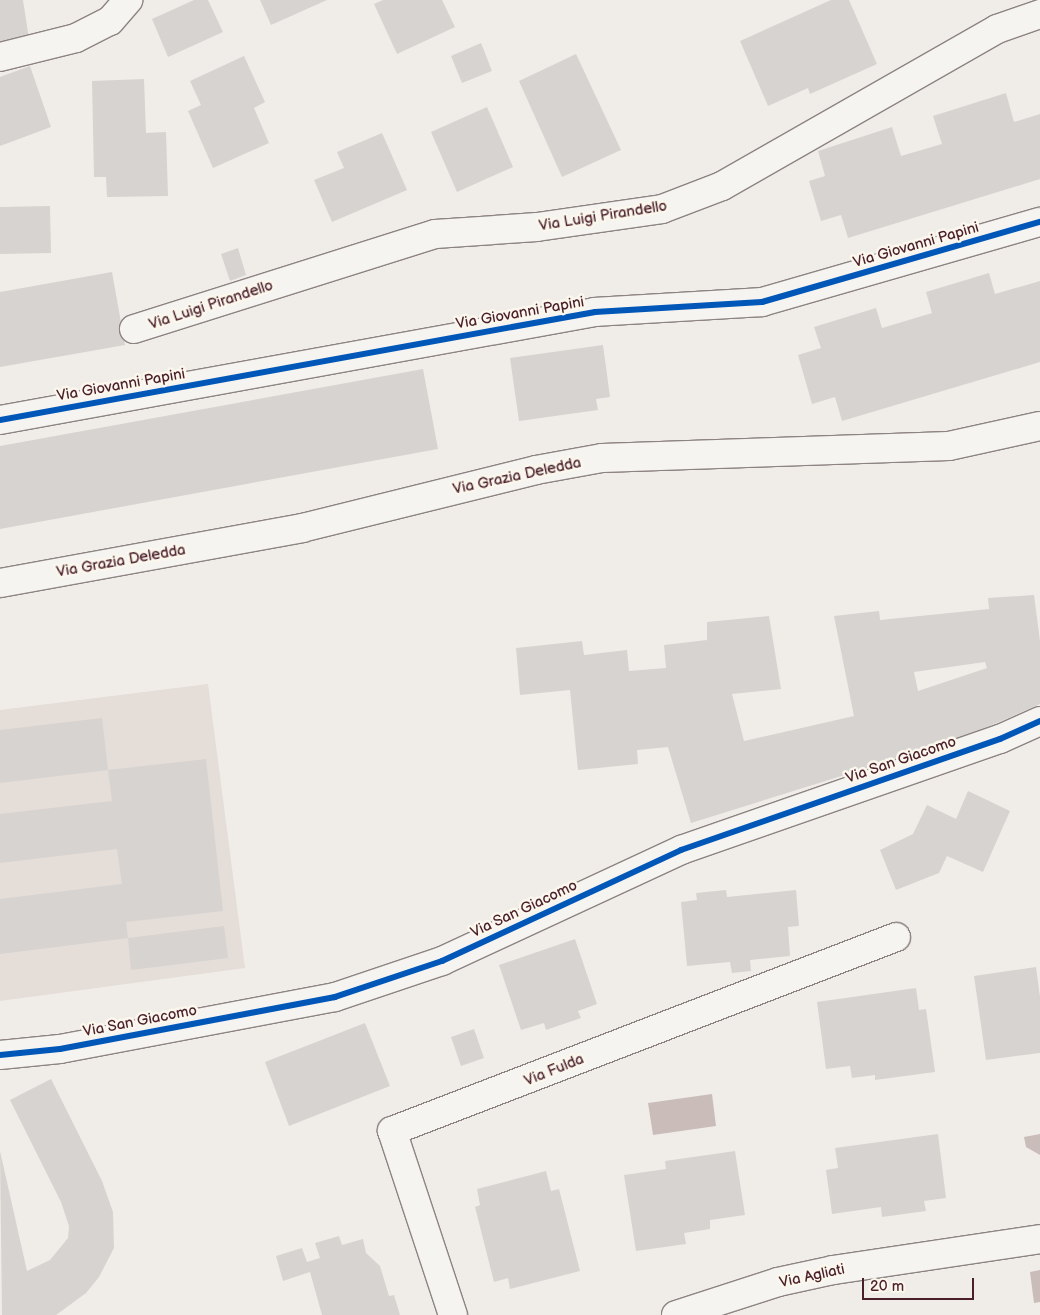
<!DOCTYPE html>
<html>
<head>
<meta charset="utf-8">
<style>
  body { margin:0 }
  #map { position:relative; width:1040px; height:1315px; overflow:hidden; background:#f0ede8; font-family:"Balsamiq Sans",sans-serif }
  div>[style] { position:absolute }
  .built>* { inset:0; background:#e5ddd7 }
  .water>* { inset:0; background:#cabcb9 }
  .building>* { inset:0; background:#d7d3d0 }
  .roads { filter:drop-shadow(1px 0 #8d8383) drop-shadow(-1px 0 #8d8383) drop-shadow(0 1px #8d8383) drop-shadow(0 -1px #8d8383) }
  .minor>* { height:28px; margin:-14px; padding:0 14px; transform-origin:14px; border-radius:14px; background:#f5f4f0 }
  .cycleway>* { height:6px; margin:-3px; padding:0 3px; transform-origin:3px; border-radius:3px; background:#0057b8 }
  span { translate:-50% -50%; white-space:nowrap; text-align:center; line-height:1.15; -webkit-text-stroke:5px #fbf7ec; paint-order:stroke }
  .street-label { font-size:15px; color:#4a1f2b }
  .scale { position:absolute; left:862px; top:1278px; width:112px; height:22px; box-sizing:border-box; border:2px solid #4a1f2b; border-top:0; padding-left:6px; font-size:15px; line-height:18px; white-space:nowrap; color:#4a1f2b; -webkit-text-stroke:4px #fbf7ec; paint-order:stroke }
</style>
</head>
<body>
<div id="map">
  <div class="built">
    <div style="clip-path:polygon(208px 684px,245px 968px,0 1001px,0 710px)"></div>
  </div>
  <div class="water">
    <div style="clip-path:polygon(712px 1094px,716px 1126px,653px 1135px,648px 1103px)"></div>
    <div style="clip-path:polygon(1040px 1134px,1040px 1155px,1026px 1147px,1024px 1137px)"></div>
    <div style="clip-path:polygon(1040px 1270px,1040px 1302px,1034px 1303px,1030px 1272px)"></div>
  </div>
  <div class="building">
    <div style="clip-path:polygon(0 0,23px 0,29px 39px,0 44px)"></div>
    <div style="clip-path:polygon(194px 0,208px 0,223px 32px,168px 57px,152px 19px)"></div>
    <div style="clip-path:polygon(260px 0,327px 0,271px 25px)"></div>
    <div style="clip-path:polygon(383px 0,442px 0,455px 27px,397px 54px,374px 4px)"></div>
    <div style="clip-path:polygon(831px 0,849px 0,877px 64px,810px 94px,808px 88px,768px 106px,740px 41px)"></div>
    <div style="clip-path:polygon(481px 43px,492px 71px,462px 83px,451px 56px)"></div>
    <div style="clip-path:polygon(576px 54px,621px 150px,562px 177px,519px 81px)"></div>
    <div style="clip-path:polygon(244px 56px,265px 102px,254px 108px,269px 143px,213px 168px,188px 111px,201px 105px,190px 81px)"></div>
    <div style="clip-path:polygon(30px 66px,51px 127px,0 146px,0 77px)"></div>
    <div style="clip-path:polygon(144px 79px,146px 133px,166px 132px,168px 196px,107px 197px,106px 177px,94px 177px,92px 81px)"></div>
    <div style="clip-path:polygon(1006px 93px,1014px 122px,1040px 114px,1040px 179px,848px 238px,841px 215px,821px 221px,809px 181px,825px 176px,818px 151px,892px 127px,901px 156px,942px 144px,933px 116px)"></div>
    <div style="clip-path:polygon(487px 107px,513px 167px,457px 192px,431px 132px)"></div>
    <div style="clip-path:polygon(382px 133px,407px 190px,332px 222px,314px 180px,344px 168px,337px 152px)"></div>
    <div style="clip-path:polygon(50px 206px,51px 253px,0 254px,0 207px)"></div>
    <div style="clip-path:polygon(238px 248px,246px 275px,230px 281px,221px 254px)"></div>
    <div style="clip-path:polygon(112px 272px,125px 345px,0 367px,0 292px)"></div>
    <div style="clip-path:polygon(989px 273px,995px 294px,1040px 281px,1040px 362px,842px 421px,835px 397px,812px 404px,798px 355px,821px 348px,814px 327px,876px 308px,882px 328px,932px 313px,926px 292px)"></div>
    <div style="clip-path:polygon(603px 345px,610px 397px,596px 399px,598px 410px,519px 421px,510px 358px)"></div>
    <div style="clip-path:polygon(423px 369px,438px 449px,0 529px,0 446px)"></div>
    <div style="clip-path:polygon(evenodd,1034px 595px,1040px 641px,1040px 704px,960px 739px,691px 823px,668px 747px,637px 750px,638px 764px,578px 770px,570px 690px,520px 695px,516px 648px,582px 641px,584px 655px,627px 650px,629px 671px,666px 668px,664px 645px,707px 640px,707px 622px,769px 616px,781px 689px,732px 694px,744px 741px,854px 716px,834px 616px,879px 611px,880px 620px,989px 609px,988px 598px,1034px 595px,985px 662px,987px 668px,918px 691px,914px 672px,985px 662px)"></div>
    <div style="clip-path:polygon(102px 718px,108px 770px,206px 759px,223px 911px,126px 922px,128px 938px,0 954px,0 899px,122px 884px,117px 849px,0 863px,0 814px,112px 801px,108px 770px,0 783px,0 730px)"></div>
    <div style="clip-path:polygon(968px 791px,1010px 811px,983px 872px,947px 856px,939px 873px,896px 890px,880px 850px,913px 834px,927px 805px,956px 819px)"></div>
    <div style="clip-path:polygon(726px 890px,727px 897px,796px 890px,799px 926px,788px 927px,790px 956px,750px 960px,751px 971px,732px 973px,730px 962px,687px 966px,681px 902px,697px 900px,696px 893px)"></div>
    <div style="clip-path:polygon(224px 926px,228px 958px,131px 970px,128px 938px)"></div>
    <div style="clip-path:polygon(575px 939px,597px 1004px,578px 1011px,581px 1018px,546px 1030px,544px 1023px,521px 1030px,499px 965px)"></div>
    <div style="clip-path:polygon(1036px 967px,1040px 997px,1040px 1053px,986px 1060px,974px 976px)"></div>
    <div style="clip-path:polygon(916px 988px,919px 1010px,926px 1009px,935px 1072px,875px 1080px,875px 1075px,852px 1078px,850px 1066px,826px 1069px,817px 1002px)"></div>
    <div style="clip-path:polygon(365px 1023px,390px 1086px,289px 1126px,265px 1062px)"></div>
    <div style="clip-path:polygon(474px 1029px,484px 1058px,461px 1066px,451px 1037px)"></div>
    <div style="clip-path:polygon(51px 1079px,102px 1181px,113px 1212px,114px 1248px,99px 1277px,86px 1293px,56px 1315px,2px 1315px,0 1151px,27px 1271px,50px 1260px,68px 1238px,69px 1226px,61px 1202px,10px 1100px)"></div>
    <div style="clip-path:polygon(938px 1134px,946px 1198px,924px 1201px,926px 1211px,882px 1217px,881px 1207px,832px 1214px,826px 1170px,838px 1168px,835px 1148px)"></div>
    <div style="clip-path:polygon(735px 1151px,745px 1215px,710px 1220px,710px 1229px,684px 1233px,686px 1244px,636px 1251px,624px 1175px,666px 1169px,665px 1161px)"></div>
    <div style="clip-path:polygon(546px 1171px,551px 1191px,559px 1189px,580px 1271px,510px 1289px,508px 1278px,494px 1282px,475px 1207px,480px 1205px,477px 1189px)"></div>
    <div style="clip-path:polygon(339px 1236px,342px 1245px,363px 1239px,366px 1253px,380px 1266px,389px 1296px,394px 1295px,400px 1315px,322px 1315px,310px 1272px,283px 1281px,276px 1256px,302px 1248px,307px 1262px,320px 1258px,315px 1243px)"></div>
  </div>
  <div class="roads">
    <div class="minor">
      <div style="left:0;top:57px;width:78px;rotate:-14deg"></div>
      <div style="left:76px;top:38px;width:38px;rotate:-27deg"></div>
      <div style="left:110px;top:21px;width:28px;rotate:-49deg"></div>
      <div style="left:134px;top:329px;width:316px;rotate:-17.5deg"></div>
      <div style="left:435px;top:234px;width:102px;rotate:-3.9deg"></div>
      <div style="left:537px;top:227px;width:126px;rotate:-8.2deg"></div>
      <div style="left:662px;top:209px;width:64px;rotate:-21deg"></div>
      <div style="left:722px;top:186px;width:317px;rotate:-29.7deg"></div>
      <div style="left:997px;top:29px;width:46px;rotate:-19.2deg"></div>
      <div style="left:0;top:420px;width:605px;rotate:-10.29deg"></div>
      <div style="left:595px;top:312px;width:167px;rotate:-3.4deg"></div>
      <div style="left:762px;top:302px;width:289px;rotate:-16.1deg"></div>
      <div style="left:0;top:583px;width:307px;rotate:-10.3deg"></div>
      <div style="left:302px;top:528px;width:241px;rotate:-13.9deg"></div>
      <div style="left:536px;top:470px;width:67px;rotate:-10.3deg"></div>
      <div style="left:602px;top:458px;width:347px;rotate:-2deg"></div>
      <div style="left:949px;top:446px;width:93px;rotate:-12.4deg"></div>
      <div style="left:0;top:1055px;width:60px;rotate:-5.7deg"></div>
      <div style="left:60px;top:1049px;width:280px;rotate:-10.7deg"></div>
      <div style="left:335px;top:997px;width:113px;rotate:-18.6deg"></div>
      <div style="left:442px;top:961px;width:264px;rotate:-24.9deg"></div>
      <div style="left:681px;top:850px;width:338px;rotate:-19.2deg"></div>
      <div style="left:1000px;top:739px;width:44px;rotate:-24.2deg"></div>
      <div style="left:453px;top:1315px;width:194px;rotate:-108.3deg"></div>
      <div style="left:392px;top:1131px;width:540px;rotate:-21.05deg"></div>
      <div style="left:676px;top:1315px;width:107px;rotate:-17.9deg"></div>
      <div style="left:778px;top:1282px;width:56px;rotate:-12.3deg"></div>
      <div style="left:833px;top:1270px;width:209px;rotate:-8.5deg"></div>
    </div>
  </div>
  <div class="cycleway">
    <div style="left:0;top:420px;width:605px;rotate:-10.29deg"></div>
    <div style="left:595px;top:312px;width:167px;rotate:-3.4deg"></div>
    <div style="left:762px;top:302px;width:289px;rotate:-16.1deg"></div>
    <div style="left:0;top:1055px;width:60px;rotate:-5.7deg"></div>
    <div style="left:60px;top:1049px;width:280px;rotate:-10.7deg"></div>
    <div style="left:335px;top:997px;width:113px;rotate:-18.6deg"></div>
    <div style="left:442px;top:961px;width:264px;rotate:-24.9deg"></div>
    <div style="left:681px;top:850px;width:338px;rotate:-19.2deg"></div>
    <div style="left:1000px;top:739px;width:44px;rotate:-24.2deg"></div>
  </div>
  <div class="street-label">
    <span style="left:603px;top:216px;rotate:-9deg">Via Luigi Pirandello</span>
    <span style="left:916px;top:245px;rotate:-16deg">Via Giovanni Papini</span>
    <span style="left:211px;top:305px;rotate:-18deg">Via Luigi Pirandello</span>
    <span style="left:520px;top:313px;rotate:-10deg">Via Giovanni Papini</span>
    <span style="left:121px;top:385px;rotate:-10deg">Via Giovanni Papini</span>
    <span style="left:517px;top:476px;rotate:-12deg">Via Grazia Deledda</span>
    <span style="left:121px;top:561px;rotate:-10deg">Via Grazia Deledda</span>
    <span style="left:901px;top:760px;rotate:-19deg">Via San Giacomo</span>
    <span style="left:524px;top:909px;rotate:-25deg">Via San Giacomo</span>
    <span style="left:140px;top:1021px;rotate:-11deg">Via San Giacomo</span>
    <span style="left:554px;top:1070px;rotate:-22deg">Via Fulda</span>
    <span style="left:812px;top:1276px;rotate:-12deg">Via Agliati</span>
  </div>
  <div class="scale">20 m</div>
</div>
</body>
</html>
